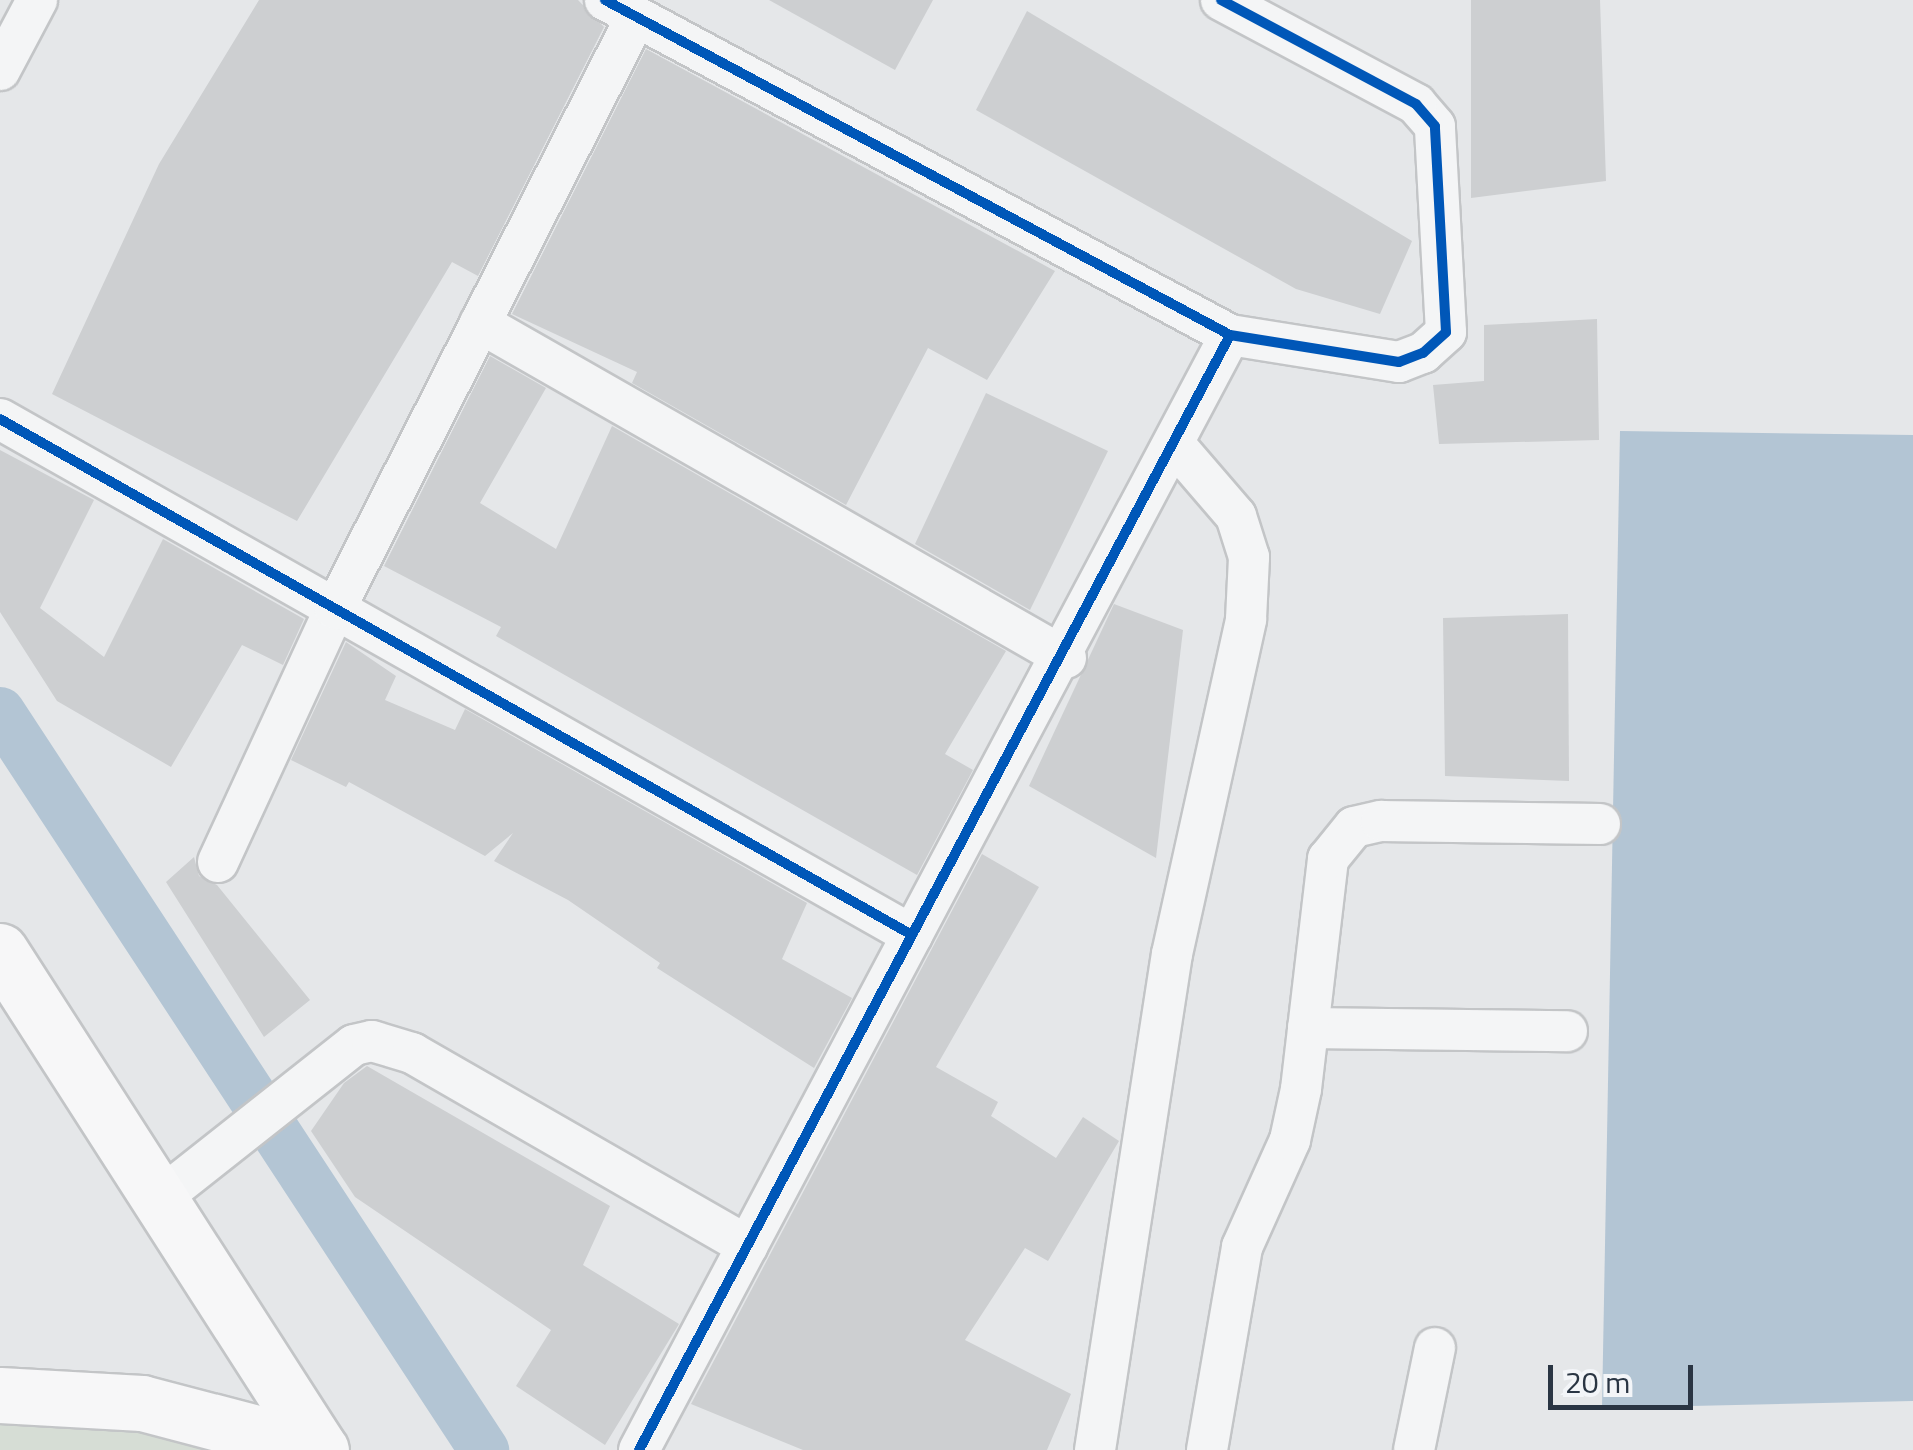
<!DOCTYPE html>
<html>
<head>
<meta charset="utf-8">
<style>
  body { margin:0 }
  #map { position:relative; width:1913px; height:1450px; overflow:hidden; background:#e5e7e9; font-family:"Titillium Web",sans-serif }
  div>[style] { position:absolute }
  .green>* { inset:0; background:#d6ddd5 }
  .water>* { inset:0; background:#b3c5d4 }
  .canal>* { height:50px; margin:-25px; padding:0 25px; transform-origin:25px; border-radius:25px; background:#b3c5d4 }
  .building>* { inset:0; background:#cdcfd1 }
  .roads { filter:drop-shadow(2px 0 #c3c5c7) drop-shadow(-2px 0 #c3c5c7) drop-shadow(0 2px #c3c5c7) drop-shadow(0 -2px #c3c5c7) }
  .street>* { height:40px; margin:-20px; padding:0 20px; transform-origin:20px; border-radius:20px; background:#f4f5f6 }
  .secondary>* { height:55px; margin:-27.5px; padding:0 27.5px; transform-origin:27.5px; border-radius:27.5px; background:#f7f7f8 }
  .cycleway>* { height:10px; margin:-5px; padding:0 5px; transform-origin:5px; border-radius:5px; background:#0057b8 }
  span { translate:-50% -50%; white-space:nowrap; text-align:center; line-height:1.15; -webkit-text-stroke:10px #f3f5f8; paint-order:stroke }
  .scale { position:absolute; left:1548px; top:1365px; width:145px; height:45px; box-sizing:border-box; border:5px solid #2a3543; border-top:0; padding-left:12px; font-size:30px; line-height:35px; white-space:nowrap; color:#2a3543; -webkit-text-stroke:8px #f3f5f8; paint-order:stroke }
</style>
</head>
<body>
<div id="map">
  <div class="green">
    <div style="clip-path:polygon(0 1409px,169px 1412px,206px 1450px,0 1450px)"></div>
  </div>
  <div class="water">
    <div style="clip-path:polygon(1620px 431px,1913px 435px,1913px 1401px,1602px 1408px)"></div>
  </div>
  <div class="canal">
    <div style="left:0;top:712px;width:883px;rotate:56.74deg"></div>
  </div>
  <div class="building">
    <div style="clip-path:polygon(259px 0,578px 0,604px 27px,478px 276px,452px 262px,297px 521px,52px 394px,159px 164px)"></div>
    <div style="clip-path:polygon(769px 0,933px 0,895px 70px)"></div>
    <div style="clip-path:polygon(1471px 0,1600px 0,1606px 181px,1471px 198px)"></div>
    <div style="clip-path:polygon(1027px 11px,1412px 241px,1380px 314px,1296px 289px,976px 110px)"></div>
    <div style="clip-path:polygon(646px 49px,1055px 271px,987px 380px,928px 348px,846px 505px,632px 383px,637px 372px,512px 314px)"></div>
    <div style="clip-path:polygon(1597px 319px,1599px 440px,1439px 444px,1433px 385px,1484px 381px,1484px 325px)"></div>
    <div style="clip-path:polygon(490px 356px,546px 388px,480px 503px,556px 549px,612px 426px,1006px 651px,945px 754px,973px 770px,917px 875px,496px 636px,501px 627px,384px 566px)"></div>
    <div style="clip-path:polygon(986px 393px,1108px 451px,1030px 610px,915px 544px)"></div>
    <div style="clip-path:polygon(0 450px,94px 500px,40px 608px,104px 657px,163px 539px,304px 619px,283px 665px,242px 645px,171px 767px,57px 701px,0 612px)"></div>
    <div style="clip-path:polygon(1114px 604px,1183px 630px,1156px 858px,1029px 786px)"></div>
    <div style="clip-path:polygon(1568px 614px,1569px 781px,1445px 776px,1443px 618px)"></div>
    <div style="clip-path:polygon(346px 642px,396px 676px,385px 700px,455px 730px,465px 709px,807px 903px,782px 959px,852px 998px,814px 1068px,657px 968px,660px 963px,568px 900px,494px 861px,513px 833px,485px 856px,349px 782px,346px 787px,291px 760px)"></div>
    <div style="clip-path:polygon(982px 854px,1039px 887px,936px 1067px,998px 1102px,991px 1116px,1056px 1158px,1083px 1117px,1119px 1141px,1048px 1261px,1025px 1248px,965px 1340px,1071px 1394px,1047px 1450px,803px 1450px,691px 1404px)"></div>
    <div style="clip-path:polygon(194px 857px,199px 876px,217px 885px,310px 1000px,264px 1037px,166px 882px)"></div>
    <div style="clip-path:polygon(367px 1066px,610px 1206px,583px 1265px,679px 1324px,605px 1445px,516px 1386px,551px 1330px,355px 1197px,311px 1131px,344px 1083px)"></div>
  </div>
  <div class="roads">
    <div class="street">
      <div style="left:605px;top:0;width:709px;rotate:28.19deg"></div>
      <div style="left:1230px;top:335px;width:171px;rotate:9.1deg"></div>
      <div style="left:1399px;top:362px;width:26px;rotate:-21deg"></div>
      <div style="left:1423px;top:353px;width:31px;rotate:-42deg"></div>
      <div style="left:1446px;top:332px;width:206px;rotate:-93.1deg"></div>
      <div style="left:1435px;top:126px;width:29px;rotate:-131deg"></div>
      <div style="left:1416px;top:104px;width:221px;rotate:-151.9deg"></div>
      <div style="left:0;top:70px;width:79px;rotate:-62.1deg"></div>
      <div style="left:480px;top:323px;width:675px;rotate:29.76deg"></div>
      <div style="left:0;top:419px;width:1048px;rotate:29.5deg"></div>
      <div style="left:218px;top:862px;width:279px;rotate:-65.2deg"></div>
      <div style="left:335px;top:609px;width:664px;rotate:-63.05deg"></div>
      <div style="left:1308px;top:1028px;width:259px;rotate:0.7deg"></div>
      <div style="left:159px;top:1199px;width:248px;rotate:-38.3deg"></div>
      <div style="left:354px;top:1045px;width:18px;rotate:-13deg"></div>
      <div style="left:372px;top:1041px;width:42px;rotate:16.7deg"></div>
      <div style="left:412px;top:1053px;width:387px;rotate:29.9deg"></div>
      <div style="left:639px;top:1450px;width:1262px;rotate:-62.07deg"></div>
      <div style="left:1095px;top:1450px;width:502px;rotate:-81.18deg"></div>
      <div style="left:1172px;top:954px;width:343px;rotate:-77.5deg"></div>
      <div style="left:1246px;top:619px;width:62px;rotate:-87.2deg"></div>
      <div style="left:1249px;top:557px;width:43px;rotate:-107.6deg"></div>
      <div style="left:1236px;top:516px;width:95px;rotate:-130.7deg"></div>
      <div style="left:1207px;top:1450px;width:206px;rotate:-80.2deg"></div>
      <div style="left:1242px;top:1247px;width:117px;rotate:-65.8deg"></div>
      <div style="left:1290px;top:1140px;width:52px;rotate:-77.8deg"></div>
      <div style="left:1301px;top:1089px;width:232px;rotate:-83.3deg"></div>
      <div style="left:1328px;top:859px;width:41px;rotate:-50.9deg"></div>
      <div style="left:1354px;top:827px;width:28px;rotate:-13deg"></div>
      <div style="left:1381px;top:821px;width:219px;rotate:0.8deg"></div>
      <div style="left:1414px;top:1450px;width:104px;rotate:-78.4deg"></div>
    </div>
    <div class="secondary">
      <div style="left:0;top:951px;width:588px;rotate:57.28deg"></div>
      <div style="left:0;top:1395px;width:142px;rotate:3.2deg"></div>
      <div style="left:142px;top:1403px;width:185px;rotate:14.7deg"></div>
    </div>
  </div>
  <div class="cycleway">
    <div style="left:605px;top:0;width:709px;rotate:28.19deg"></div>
    <div style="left:1230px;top:335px;width:171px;rotate:9.1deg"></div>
    <div style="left:1399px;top:362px;width:26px;rotate:-21deg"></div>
    <div style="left:1423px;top:353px;width:31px;rotate:-42deg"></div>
    <div style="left:1446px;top:332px;width:206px;rotate:-93.1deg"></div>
    <div style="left:1435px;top:126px;width:29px;rotate:-131deg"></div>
    <div style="left:1416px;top:104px;width:221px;rotate:-151.9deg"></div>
    <div style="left:0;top:419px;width:1048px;rotate:29.5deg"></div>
    <div style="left:639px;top:1450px;width:1262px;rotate:-62.07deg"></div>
  </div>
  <div class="scale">20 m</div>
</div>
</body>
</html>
